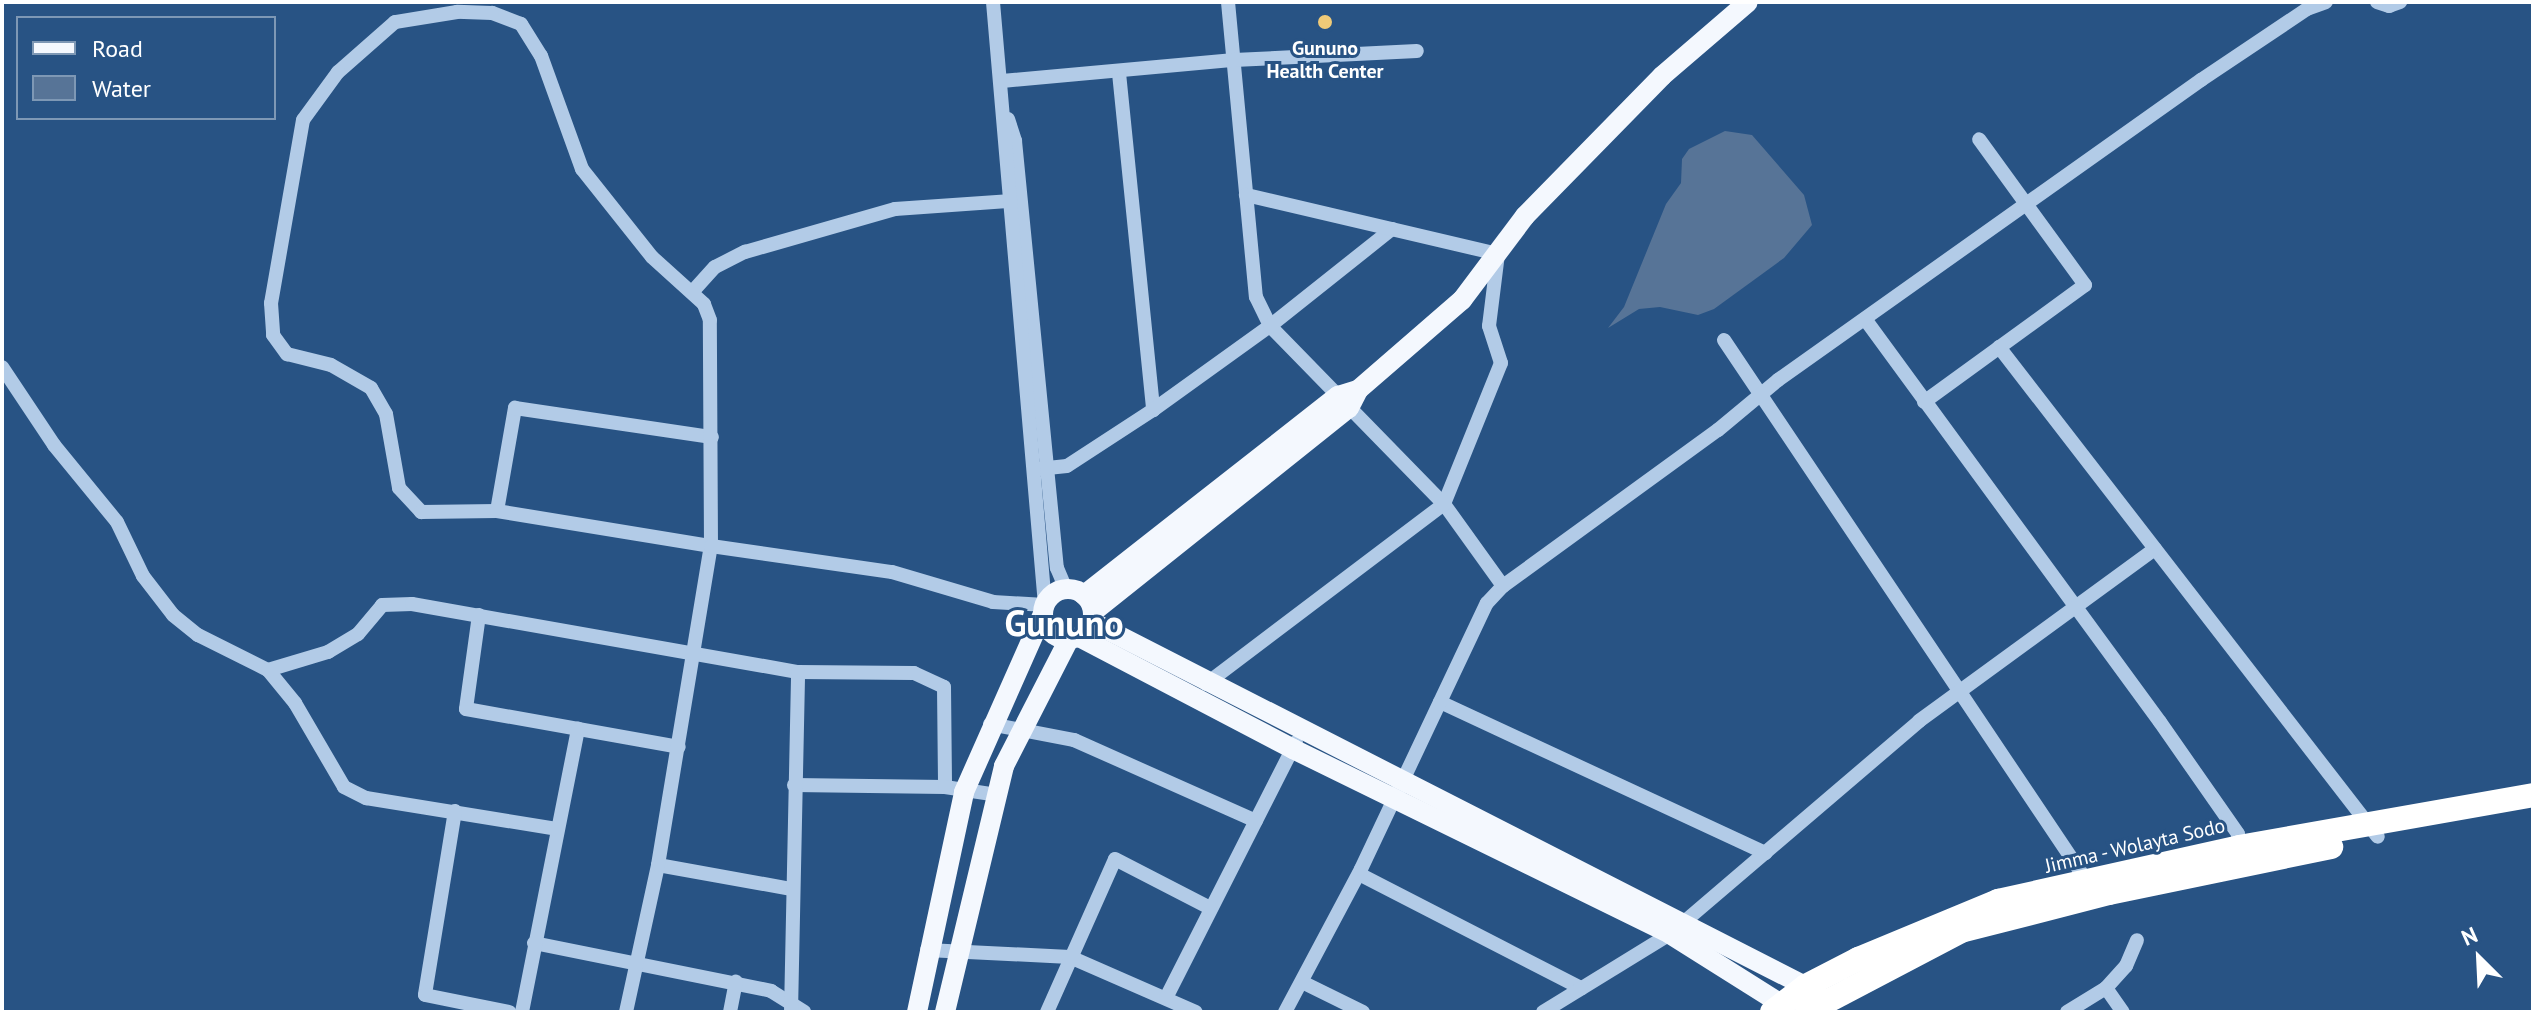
<!DOCTYPE html>
<html>
<head>
<meta charset="utf-8">
<style>
  body { margin:0 }
  #map { position:relative; width:2535px; height:1014px; overflow:hidden; background:#285384; font-family:"PT Sans",sans-serif }
  div>[style] { position:absolute }
  .water>* { inset:0; background:#577497 }
  .minor>* { height:14px; margin:-7px; padding:0 7px; transform-origin:7px; border-radius:7px; background:#b2cbe7 }
  .major>* { height:20px; margin:-10px; padding:0 10px; transform-origin:10px; border-radius:10px; background:#f4f8fe }
  .major>.ring { margin:-10px; padding:0; box-sizing:content-box; background:none; border:20px solid #f4f8fe; border-radius:50% }
  .highway>* { height:24px; margin:-12px; padding:0 12px; transform-origin:12px; border-radius:12px; background:#fff }
  .dots>* { width:22px; height:22px; translate:-50% -50%; box-sizing:border-box; border:4px solid #285384; border-radius:50% }
  span { translate:-50% -50%; white-space:nowrap; text-align:center; line-height:1.15; -webkit-text-stroke:6px #285384; paint-order:stroke }
  .poi-label { font-size:20px; color:#fff; font-weight:700 }
  .street-label { font-size:20px; color:#fff }
  .town-label { font-size:36px; color:#fff; font-weight:700 }
  .frame { position:absolute; inset:0; border:4px solid #fff; pointer-events:none }
  .legend { position:absolute; left:16px; top:16px; width:260px; height:104px; box-sizing:border-box; background:#285384; border:2px solid #7e98b5; margin:0; padding:10px 14px; list-style:none; font-size:24px; color:#fff }
  .legend li { display:flex; align-items:center; gap:16px; height:40px }
  .legend b { width:40px; border:2px solid #7e98b5 }
  .north { position:absolute; left:2439px; top:918px; width:80px; height:80px; -webkit-text-stroke:6px #285384; paint-order:stroke; rotate:336deg; font-size:22px; font-weight:700; line-height:32px; text-align:center; color:#fff }
  .north::after { content:''; display:block; margin:auto; width:28px; height:36px; background:#fff; clip-path:polygon(50% 0,100% 100%,50% 72%,0 100%) }
</style>
</head>
<body>
<div id="map">
  <div class="water">
    <div style="clip-path:polygon(1725px 131px,1752px 135px,1804px 195px,1812px 225px,1784px 258px,1714px 309px,1698px 315px,1660px 307px,1639px 309px,1608px 328px,1624px 307px,1666px 204px,1681px 183px,1682px 159px,1689px 149px)"></div>
  </div>
  <div class="minor">
    <div style="left:1228px;top:2px;width:296px;rotate:84.6deg"></div>
    <div style="left:1256px;top:297px;width:32px;rotate:64deg"></div>
    <div style="left:1270px;top:326px;width:249px;rotate:45.7deg"></div>
    <div style="left:1444px;top:504px;width:101px;rotate:54.3deg"></div>
    <div style="left:2377px;top:2px;width:13px;rotate:18deg"></div>
    <div style="left:2389px;top:6px;width:12px;rotate:-20deg"></div>
    <div style="left:1119px;top:73px;width:339px;rotate:84.2deg"></div>
    <div style="left:1002px;top:81px;width:233px;rotate:-5.2deg"></div>
    <div style="left:1234px;top:60px;width:183px;rotate:-2.8deg"></div>
    <div style="left:1008px;top:119px;width:23px;rotate:72deg"></div>
    <div style="left:1015px;top:141px;width:429px;rotate:84.4deg"></div>
    <div style="left:1057px;top:568px;width:23px;rotate:67deg"></div>
    <div style="left:694px;top:290px;width:31px;rotate:-48deg"></div>
    <div style="left:715px;top:267px;width:34px;rotate:-27deg"></div>
    <div style="left:745px;top:252px;width:156px;rotate:-16deg"></div>
    <div style="left:895px;top:209px;width:113px;rotate:-4deg"></div>
    <div style="left:1865px;top:319px;width:499px;rotate:53.8deg"></div>
    <div style="left:2160px;top:722px;width:136px;rotate:55.1deg"></div>
    <div style="left:2238px;top:834px;width:13px;rotate:86deg"></div>
    <div style="left:1724px;top:340px;width:650px;rotate:56.16deg"></div>
    <div style="left:1999px;top:347px;width:619px;rotate:52.28deg"></div>
    <div style="left:2px;top:367px;width:94px;rotate:56.3deg"></div>
    <div style="left:54px;top:445px;width:99px;rotate:50.7deg"></div>
    <div style="left:117px;top:522px;width:60px;rotate:64.3deg"></div>
    <div style="left:143px;top:576px;width:49px;rotate:52.4deg"></div>
    <div style="left:173px;top:615px;width:32px;rotate:39deg"></div>
    <div style="left:198px;top:635px;width:78px;rotate:26.6deg"></div>
    <div style="left:268px;top:670px;width:43px;rotate:50.7deg"></div>
    <div style="left:295px;top:703px;width:97px;rotate:59.7deg"></div>
    <div style="left:344px;top:787px;width:25px;rotate:27deg"></div>
    <div style="left:366px;top:798px;width:193px;rotate:9.2deg"></div>
    <div style="left:1924px;top:402px;width:199px;rotate:-36deg"></div>
    <div style="left:2085px;top:285px;width:180px;rotate:-126deg"></div>
    <div style="left:1038px;top:469px;width:29px;rotate:-6deg"></div>
    <div style="left:1067px;top:466px;width:103px;rotate:-33.1deg"></div>
    <div style="left:1153px;top:410px;width:144px;rotate:-35.7deg"></div>
    <div style="left:1270px;top:326px;width:156px;rotate:-38.5deg"></div>
    <div style="left:497px;top:511px;width:105px;rotate:-80.1deg"></div>
    <div style="left:515px;top:408px;width:199px;rotate:8.4deg"></div>
    <div style="left:479px;top:615px;width:95px;rotate:97.9deg"></div>
    <div style="left:466px;top:709px;width:216px;rotate:10.1deg"></div>
    <div style="left:268px;top:670px;width:63px;rotate:-16.7deg"></div>
    <div style="left:328px;top:652px;width:35px;rotate:-31deg"></div>
    <div style="left:358px;top:634px;width:38px;rotate:-50deg"></div>
    <div style="left:382px;top:605px;width:30px;rotate:-2deg"></div>
    <div style="left:412px;top:604px;width:392px;rotate:10deg"></div>
    <div style="left:798px;top:672px;width:116px;rotate:0.5deg"></div>
    <div style="left:914px;top:673px;width:33px;rotate:25deg"></div>
    <div style="left:944px;top:687px;width:100px;rotate:89.4deg"></div>
    <div style="left:1206px;top:684px;width:298px;rotate:-37.1deg"></div>
    <div style="left:1444px;top:504px;width:152px;rotate:-68deg"></div>
    <div style="left:1501px;top:363px;width:39px;rotate:-108deg"></div>
    <div style="left:1489px;top:326px;width:73px;rotate:-82.9deg"></div>
    <div style="left:1498px;top:254px;width:259px;rotate:-166.8deg"></div>
    <div style="left:1440px;top:702px;width:359px;rotate:24.9deg"></div>
    <div style="left:990px;top:724px;width:86px;rotate:10.8deg"></div>
    <div style="left:1074px;top:740px;width:199px;rotate:24deg"></div>
    <div style="left:794px;top:785px;width:151px;rotate:0.8deg"></div>
    <div style="left:945px;top:787px;width:54px;rotate:8.6deg"></div>
    <div style="left:455px;top:811px;width:186px;rotate:99.3deg"></div>
    <div style="left:425px;top:995px;width:86px;rotate:11.4deg"></div>
    <div style="left:658px;top:865px;width:136px;rotate:10.2deg"></div>
    <div style="left:1359px;top:874px;width:250px;rotate:27.2deg"></div>
    <div style="left:534px;top:943px;width:242px;rotate:11.4deg"></div>
    <div style="left:771px;top:991px;width:39px;rotate:32deg"></div>
    <div style="left:927px;top:950px;width:143px;rotate:2.8deg"></div>
    <div style="left:1070px;top:957px;width:137px;rotate:23.6deg"></div>
    <div style="left:1302px;top:982px;width:68px;rotate:26.2deg"></div>
    <div style="left:2106px;top:988px;width:29px;rotate:55deg"></div>
    <div style="left:1166px;top:998px;width:287px;rotate:-63.1deg"></div>
    <div style="left:522px;top:1012px;width:289px;rotate:-78.8deg"></div>
    <div style="left:626px;top:1012px;width:150px;rotate:-77.7deg"></div>
    <div style="left:658px;top:865px;width:323px;rotate:-80.6deg"></div>
    <div style="left:711px;top:546px;width:226px;rotate:-90.3deg"></div>
    <div style="left:710px;top:320px;width:17px;rotate:-111deg"></div>
    <div style="left:704px;top:304px;width:70px;rotate:-137.9deg"></div>
    <div style="left:652px;top:257px;width:112px;rotate:-128.5deg"></div>
    <div style="left:582px;top:169px;width:120px;rotate:-109.9deg"></div>
    <div style="left:541px;top:56px;width:38px;rotate:-122deg"></div>
    <div style="left:521px;top:24px;width:31px;rotate:-159deg"></div>
    <div style="left:492px;top:13px;width:35px;rotate:-178deg"></div>
    <div style="left:457px;top:12px;width:63px;rotate:170.8deg"></div>
    <div style="left:395px;top:22px;width:76px;rotate:138.7deg"></div>
    <div style="left:338px;top:72px;width:59px;rotate:126.1deg"></div>
    <div style="left:303px;top:120px;width:186px;rotate:99.9deg"></div>
    <div style="left:271px;top:303px;width:32px;rotate:86deg"></div>
    <div style="left:273px;top:335px;width:24px;rotate:54deg"></div>
    <div style="left:287px;top:354px;width:45px;rotate:14deg"></div>
    <div style="left:331px;top:365px;width:46px;rotate:29.9deg"></div>
    <div style="left:371px;top:388px;width:30px;rotate:60deg"></div>
    <div style="left:386px;top:414px;width:75px;rotate:80deg"></div>
    <div style="left:399px;top:488px;width:33px;rotate:47deg"></div>
    <div style="left:421px;top:512px;width:76px;rotate:-0.8deg"></div>
    <div style="left:497px;top:511px;width:217px;rotate:9.3deg"></div>
    <div style="left:711px;top:546px;width:183px;rotate:8.2deg"></div>
    <div style="left:892px;top:572px;width:105px;rotate:16.5deg"></div>
    <div style="left:993px;top:602px;width:52px;rotate:3.3deg"></div>
    <div style="left:1045px;top:605px;width:605px;rotate:-94.93deg"></div>
    <div style="left:730px;top:1012px;width:31px;rotate:-79deg"></div>
    <div style="left:791px;top:1012px;width:340px;rotate:-88.8deg"></div>
    <div style="left:1047px;top:1012px;width:167px;rotate:-66deg"></div>
    <div style="left:1115px;top:859px;width:107px;rotate:27.3deg"></div>
    <div style="left:1285px;top:1012px;width:162px;rotate:-62deg"></div>
    <div style="left:1361px;top:869px;width:294px;rotate:-64.7deg"></div>
    <div style="left:1487px;top:603px;width:23px;rotate:-47deg"></div>
    <div style="left:1503px;top:586px;width:266px;rotate:-36deg"></div>
    <div style="left:1718px;top:430px;width:78px;rotate:-39.8deg"></div>
    <div style="left:1778px;top:380px;width:519px;rotate:-35.35deg"></div>
    <div style="left:2201px;top:80px;width:128px;rotate:-33.8deg"></div>
    <div style="left:2307px;top:9px;width:20px;rotate:-20deg"></div>
    <div style="left:1543px;top:1012px;width:149px;rotate:-31.6deg"></div>
    <div style="left:1670px;top:934px;width:328px;rotate:-40.5deg"></div>
    <div style="left:1919px;top:721px;width:292px;rotate:-36.1deg"></div>
    <div style="left:2067px;top:1012px;width:46px;rotate:-31.6deg"></div>
    <div style="left:2106px;top:988px;width:30px;rotate:-48deg"></div>
    <div style="left:2126px;top:966px;width:28px;rotate:-67deg"></div>
  </div>
  <div class="major">
    <div class="ring" style="left:1043px;top:589px;width:30px;height:30px"></div>
    <div style="left:1084px;top:595px;width:323px;rotate:-38.1deg"></div>
    <div style="left:1338px;top:396px;width:21px;rotate:-17deg"></div>
    <div style="left:1093px;top:612px;width:327px;rotate:-38.6deg"></div>
    <div style="left:1349px;top:408px;width:20px;rotate:-63deg"></div>
    <div style="left:1358px;top:390px;width:138px;rotate:-40.9deg"></div>
    <div style="left:1462px;top:300px;width:105px;rotate:-53.1deg"></div>
    <div style="left:1525px;top:216px;width:196px;rotate:-45.6deg"></div>
    <div style="left:1662px;top:76px;width:113px;rotate:-40.7deg"></div>
    <div style="left:1092px;top:622px;width:814px;rotate:27.04deg"></div>
    <div style="left:1079px;top:637px;width:242px;rotate:27.6deg"></div>
    <div style="left:1293px;top:749px;width:420px;rotate:26.1deg"></div>
    <div style="left:1670px;top:934px;width:146px;rotate:32.2deg"></div>
    <div style="left:917px;top:1012px;width:225px;rotate:-77.9deg"></div>
    <div style="left:964px;top:792px;width:195px;rotate:-66.1deg"></div>
    <div style="left:945px;top:1012px;width:253px;rotate:-76.5deg"></div>
    <div style="left:1004px;top:766px;width:143px;rotate:-62.9deg"></div>
  </div>
  <div class="highway">
    <div style="left:1772px;top:1012px;width:43px;rotate:-37.4deg"></div>
    <div style="left:1806px;top:986px;width:59px;rotate:-27.4deg"></div>
    <div style="left:1858px;top:959px;width:152px;rotate:-22.5deg"></div>
    <div style="left:1998px;top:901px;width:247px;rotate:-12.6deg"></div>
    <div style="left:2239px;top:847px;width:299px;rotate:-10deg"></div>
    <div style="left:1807px;top:1012px;width:174px;rotate:-27.7deg"></div>
    <div style="left:1961px;top:931px;width:153px;rotate:-14.4deg"></div>
    <div style="left:2109px;top:893px;width:227px;rotate:-11.7deg"></div>
  </div>
  <div class="dots">
    <div style="left:1325px;top:22px;background:#efca78"></div>
  </div>
  <div class="poi-label">
    <span style="left:1325px;top:60px">Gununo<br>Health Center</span>
  </div>
  <div class="street-label">
    <span style="left:2135px;top:846px;rotate:-13deg">Jimma - Wolayta Sodo</span>
  </div>
  <div class="town-label">
    <span style="left:1064px;top:623px">Gununo</span>
  </div>
  <div class="frame"></div>
  <ul class="legend">
  <li><b style="height:10px;background:#f4f8fe"></b>Road</li>
  <li><b style="height:22px;background:#577497"></b>Water</li>
  </ul>
  <div class="north">N</div>
</div>
</body>
</html>
